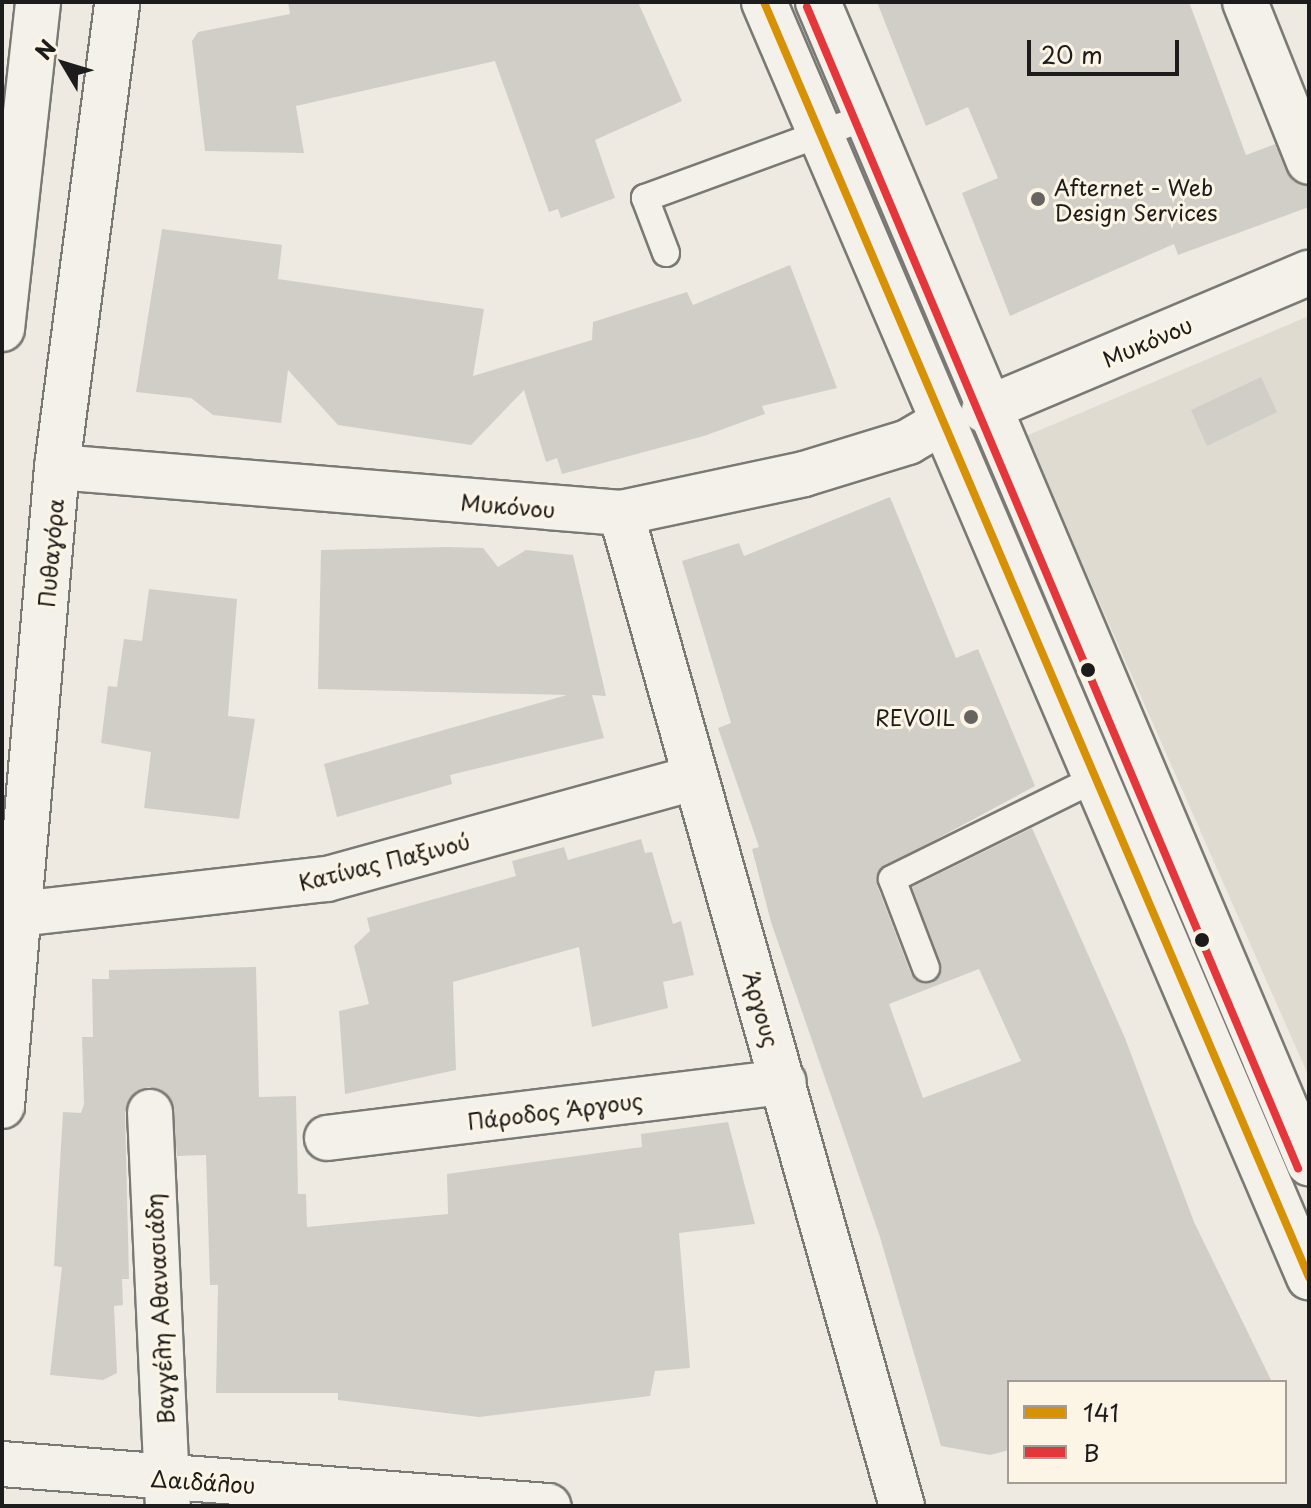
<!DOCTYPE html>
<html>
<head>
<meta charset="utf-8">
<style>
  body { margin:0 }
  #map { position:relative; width:1311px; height:1508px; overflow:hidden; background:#eeeae2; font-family:"Playpen Sans",sans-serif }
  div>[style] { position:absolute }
  .green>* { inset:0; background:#dfdbd0 }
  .building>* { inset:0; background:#d1cec8 }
  .roads { filter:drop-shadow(2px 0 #7a7975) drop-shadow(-2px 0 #7a7975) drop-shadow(0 2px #7a7975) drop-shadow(0 -2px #7a7975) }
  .lane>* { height:26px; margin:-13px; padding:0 13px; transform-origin:13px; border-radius:13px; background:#f4f1ea }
  .street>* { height:44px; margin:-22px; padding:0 22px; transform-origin:22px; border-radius:22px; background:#f4f1ea }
  .secondary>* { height:44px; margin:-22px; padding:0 22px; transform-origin:22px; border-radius:22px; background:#f4f1ea }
  .bus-1>* { height:8px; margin:-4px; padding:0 4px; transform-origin:4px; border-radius:4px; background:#d69104 }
  .bus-2>* { height:8px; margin:-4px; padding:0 4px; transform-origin:4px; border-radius:4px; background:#e4373b }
  .dots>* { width:22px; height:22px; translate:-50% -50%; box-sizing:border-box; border:4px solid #fcf5e5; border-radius:50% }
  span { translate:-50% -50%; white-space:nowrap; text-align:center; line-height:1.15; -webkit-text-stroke:6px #fcf5e5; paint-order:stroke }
  .poi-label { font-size:22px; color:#1c1c1c }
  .left { translate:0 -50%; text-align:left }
  .right { translate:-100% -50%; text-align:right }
  .street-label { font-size:22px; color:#1c1c1c }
  .frame { position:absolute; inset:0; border:4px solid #1c1c1c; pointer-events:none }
  .legend { position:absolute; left:1007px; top:1380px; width:280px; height:104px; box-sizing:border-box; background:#fcf5e5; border:2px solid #a29e95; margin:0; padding:10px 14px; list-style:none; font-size:24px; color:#1c1c1c }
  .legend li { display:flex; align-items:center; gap:16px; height:40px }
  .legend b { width:40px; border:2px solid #a29e95 }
  .north { position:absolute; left:24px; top:24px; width:80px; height:80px; -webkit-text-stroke:6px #fcf5e5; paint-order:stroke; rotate:308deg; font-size:22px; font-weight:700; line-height:32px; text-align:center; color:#1c1c1c }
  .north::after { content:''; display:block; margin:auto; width:28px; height:36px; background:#1c1c1c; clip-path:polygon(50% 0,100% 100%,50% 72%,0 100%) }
  .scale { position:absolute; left:1027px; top:40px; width:152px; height:36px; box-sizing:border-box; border:4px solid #1c1c1c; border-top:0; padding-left:10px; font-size:24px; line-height:28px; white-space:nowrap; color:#1c1c1c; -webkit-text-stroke:6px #fcf5e5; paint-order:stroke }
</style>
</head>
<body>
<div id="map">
  <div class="green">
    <div style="clip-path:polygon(1309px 316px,1309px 1077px,1026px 436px)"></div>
  </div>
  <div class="building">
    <div style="clip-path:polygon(288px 2px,638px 2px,682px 101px,595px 140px,615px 198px,561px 218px,558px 209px,549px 212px,495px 61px,296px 106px,304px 153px,205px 151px,192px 41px,198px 32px,290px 14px)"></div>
    <div style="clip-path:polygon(877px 2px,1189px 2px,1246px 155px,1275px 144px,1293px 181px,1309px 186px,1309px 207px,1178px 255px,1174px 244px,1010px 316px,962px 193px,998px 178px,968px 107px,926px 126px)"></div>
    <div style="clip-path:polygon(162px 229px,282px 245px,278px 279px,484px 309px,473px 376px,592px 340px,593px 322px,687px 292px,693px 305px,790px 265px,837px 388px,762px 406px,765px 414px,704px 436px,562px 474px,557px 458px,546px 462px,524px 390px,471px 445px,338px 425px,288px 370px,281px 423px,213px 415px,191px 398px,136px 392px)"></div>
    <div style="clip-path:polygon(1261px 377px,1277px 412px,1207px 446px,1191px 410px)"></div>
    <div style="clip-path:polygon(evenodd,890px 497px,956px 658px,978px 649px,1035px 786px,879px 870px,877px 885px,911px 974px,931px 983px,942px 970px,912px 887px,1032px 828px,1125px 1038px,1194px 1222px,1272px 1382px,1009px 1382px,1009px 1450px,990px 1455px,941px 1446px,880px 1237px,771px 922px,752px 849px,759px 847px,718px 728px,731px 723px,682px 561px,739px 543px,744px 556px,890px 497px,979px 969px,1021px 1061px,923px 1098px,889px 1004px,979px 969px)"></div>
    <div style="clip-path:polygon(448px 547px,483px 548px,498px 567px,526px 550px,573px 555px,606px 696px,592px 695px,604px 738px,450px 775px,452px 784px,337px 817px,324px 764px,567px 695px,318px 689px,321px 550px)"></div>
    <div style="clip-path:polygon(149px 589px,237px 599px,228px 716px,255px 719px,239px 819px,144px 808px,151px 752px,101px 743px,108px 686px,117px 687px,124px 639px,142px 641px)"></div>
    <div style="clip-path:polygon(641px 839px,645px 853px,652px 852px,673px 924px,681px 921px,694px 975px,663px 982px,668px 1008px,592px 1027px,579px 947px,453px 982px,456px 1070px,345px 1094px,339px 1011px,369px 1004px,354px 946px,370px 931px,367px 918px,516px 876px,512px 861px,564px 847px,568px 860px)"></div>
    <div style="clip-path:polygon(256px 967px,259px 1097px,296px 1096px,298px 1194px,306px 1194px,307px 1227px,448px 1214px,447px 1174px,642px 1147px,641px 1134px,728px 1122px,755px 1224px,679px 1233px,690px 1368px,655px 1371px,650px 1396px,479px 1417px,338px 1400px,338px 1393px,216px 1393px,218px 1285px,210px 1285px,206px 1155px,177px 1156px,171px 1099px,150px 1087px,136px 1091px,125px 1112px,129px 1279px,122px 1279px,123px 1305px,114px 1306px,117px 1373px,103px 1380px,50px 1375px,62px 1267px,54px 1266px,63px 1112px,81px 1113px,84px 1104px,82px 1037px,93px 1037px,92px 979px,109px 979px,109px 970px)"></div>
  </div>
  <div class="roads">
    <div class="lane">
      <div style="left:666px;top:253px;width:59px;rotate:-110.9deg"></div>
      <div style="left:645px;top:198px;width:235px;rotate:-20.1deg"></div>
      <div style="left:926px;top:968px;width:95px;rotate:-110.9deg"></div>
      <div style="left:892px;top:879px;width:225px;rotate:-26.3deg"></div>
    </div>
    <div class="street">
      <div style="left:1245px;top:2px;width:172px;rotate:68.2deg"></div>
      <div style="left:2px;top:329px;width:329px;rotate:-83.7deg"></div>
      <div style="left:984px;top:410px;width:353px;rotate:-22.9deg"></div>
      <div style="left:57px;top:467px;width:566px;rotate:4.66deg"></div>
      <div style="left:621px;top:513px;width:187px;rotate:-12deg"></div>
      <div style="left:804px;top:474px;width:109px;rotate:-17.1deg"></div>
      <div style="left:908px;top:442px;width:42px;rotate:-30.3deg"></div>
      <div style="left:621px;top:513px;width:1032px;rotate:74.2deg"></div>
      <div style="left:19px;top:914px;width:310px;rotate:-6.5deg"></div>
      <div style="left:327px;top:879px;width:381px;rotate:-15.4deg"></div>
      <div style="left:2px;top:1106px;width:641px;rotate:-85.08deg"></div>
      <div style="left:57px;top:467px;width:469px;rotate:-82.6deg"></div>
      <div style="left:150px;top:1112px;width:394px;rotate:87.4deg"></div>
      <div style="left:327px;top:1138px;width:460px;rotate:-7deg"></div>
      <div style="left:2px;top:1464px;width:548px;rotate:4.4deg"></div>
    </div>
    <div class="secondary">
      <div style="left:764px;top:2px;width:1387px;rotate:66.86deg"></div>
      <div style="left:818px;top:2px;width:1261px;rotate:67.08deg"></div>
    </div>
  </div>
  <div class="bus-1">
    <div style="left:764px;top:2px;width:1387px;rotate:66.86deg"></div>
  </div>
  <div class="bus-2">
    <div style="left:807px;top:7px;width:1261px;rotate:67.08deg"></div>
  </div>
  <div class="dots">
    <div style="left:1038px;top:199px;background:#666461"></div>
    <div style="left:1088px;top:670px;background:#1c1c1c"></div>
    <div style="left:971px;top:717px;background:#666461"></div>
    <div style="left:1202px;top:940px;background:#1c1c1c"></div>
  </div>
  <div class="poi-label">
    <span class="left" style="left:1054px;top:199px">Afternet - Web<br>Design Services</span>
    <span class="right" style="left:955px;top:717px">REVOIL</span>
  </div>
  <div class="street-label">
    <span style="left:1147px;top:341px;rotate:-23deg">Μυκόνου</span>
    <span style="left:508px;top:505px;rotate:5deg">Μυκόνου</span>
    <span style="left:50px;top:553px;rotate:-85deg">Πυθαγόρα</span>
    <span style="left:384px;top:861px;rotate:-14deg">Κατίνας Παξινού</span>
    <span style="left:762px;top:1009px;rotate:74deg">Άργους</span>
    <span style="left:555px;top:1110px;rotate:-7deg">Πάροδος Άργους</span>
    <span style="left:159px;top:1309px;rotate:-93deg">Βαγγέλη Αθανασιάδη</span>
    <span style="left:203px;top:1481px;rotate:4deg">Δαιδάλου</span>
  </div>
  <div class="frame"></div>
  <ul class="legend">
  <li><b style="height:10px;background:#d69104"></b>141</li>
  <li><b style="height:10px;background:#e4373b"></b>Β</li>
  </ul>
  <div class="north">N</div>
  <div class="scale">20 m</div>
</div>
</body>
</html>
